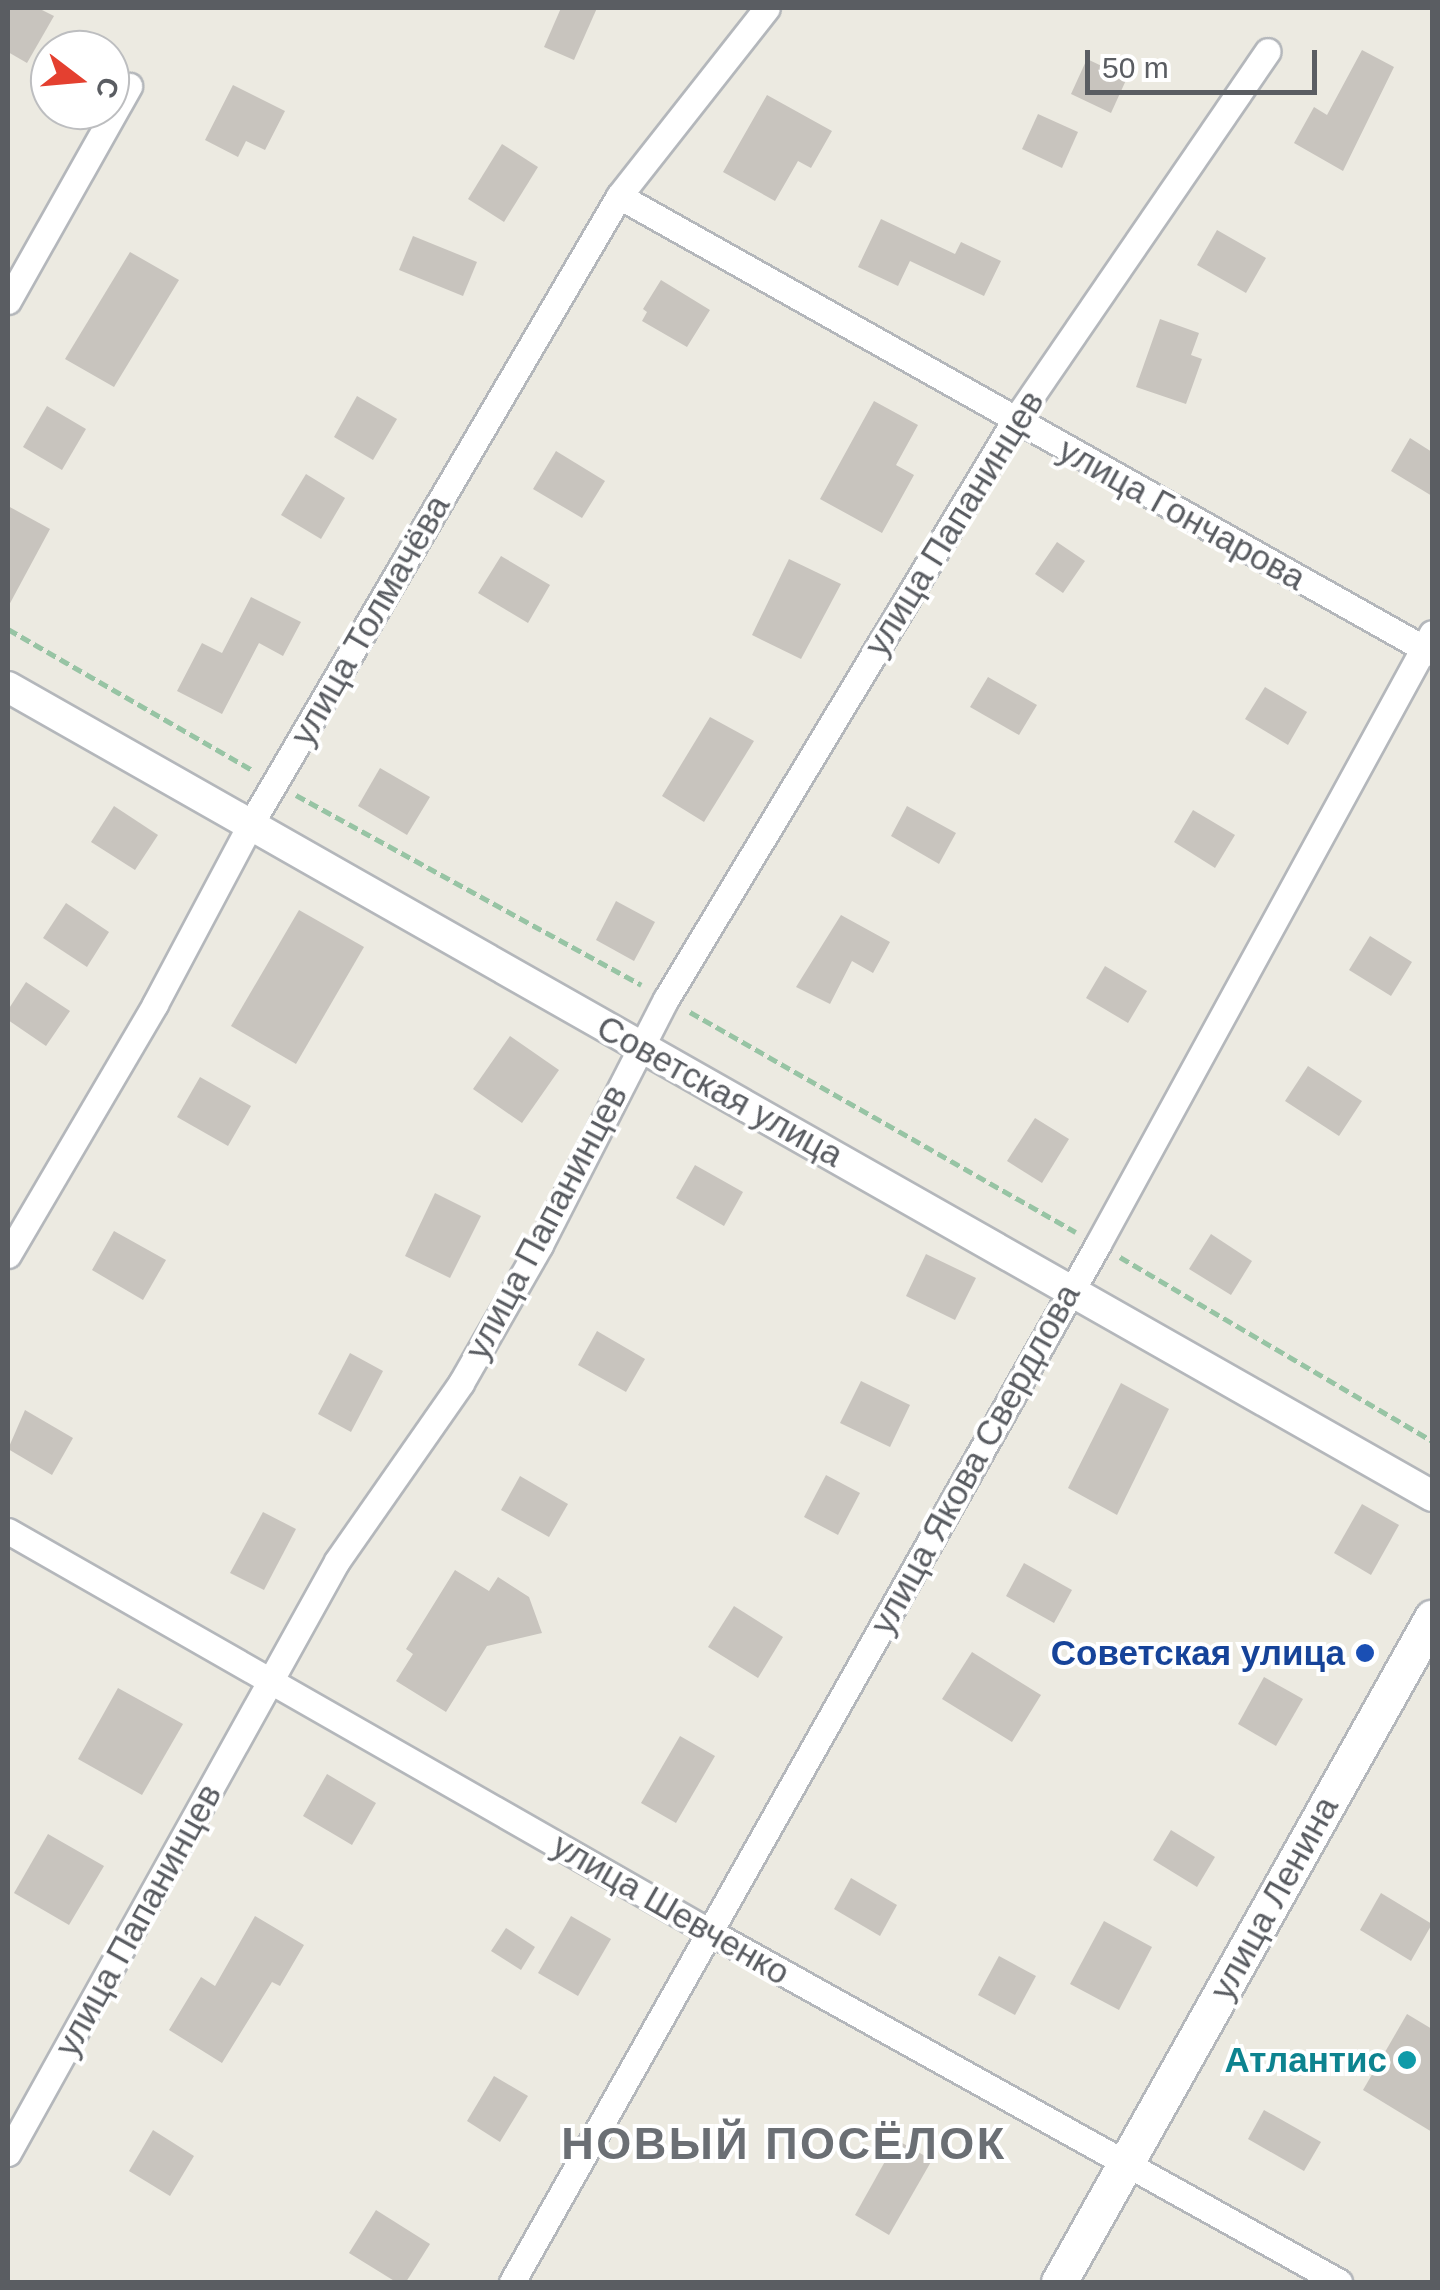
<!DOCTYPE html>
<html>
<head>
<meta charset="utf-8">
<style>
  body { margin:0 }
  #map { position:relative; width:1440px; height:2290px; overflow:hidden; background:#eceae1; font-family:Helvetica,sans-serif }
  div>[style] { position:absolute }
  .building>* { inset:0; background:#c8c4be }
  .path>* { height:5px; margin-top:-2.5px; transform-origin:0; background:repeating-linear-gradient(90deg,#97c4a4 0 10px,transparent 0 15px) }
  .roads { filter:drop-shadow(2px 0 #b4b7bb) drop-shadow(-2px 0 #b4b7bb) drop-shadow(0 2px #b4b7bb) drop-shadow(0 -2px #b4b7bb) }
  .minor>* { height:25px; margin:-12.5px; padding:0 12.5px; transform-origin:12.5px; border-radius:12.5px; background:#fff }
  .tertiary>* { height:30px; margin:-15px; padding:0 15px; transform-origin:15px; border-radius:15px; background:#fff }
  .secondary>* { height:35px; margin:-17.5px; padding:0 17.5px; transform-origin:17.5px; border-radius:17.5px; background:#fff }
  .dots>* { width:28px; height:28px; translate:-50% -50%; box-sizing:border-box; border:5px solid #fff; border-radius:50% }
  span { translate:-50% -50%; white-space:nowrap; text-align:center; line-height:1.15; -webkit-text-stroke:8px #fff; paint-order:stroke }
  .street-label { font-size:35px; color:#5a5d62 }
  .transit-label { font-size:35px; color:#164399; font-weight:700 }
  .right { translate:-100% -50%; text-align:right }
  .culture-label { font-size:35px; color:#0d838f; font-weight:700 }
  .district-label { font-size:45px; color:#6b6f74; font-weight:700; letter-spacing:2.5px }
  .frame { position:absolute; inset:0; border:10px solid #5a5d62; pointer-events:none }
  .north { position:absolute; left:30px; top:30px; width:100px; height:100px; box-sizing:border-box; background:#fff; border:2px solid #bdbec0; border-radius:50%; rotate:106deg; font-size:28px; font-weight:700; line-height:40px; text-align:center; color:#5a5d62 }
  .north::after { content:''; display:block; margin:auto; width:35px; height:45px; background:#e44030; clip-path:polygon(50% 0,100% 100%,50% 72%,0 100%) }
  .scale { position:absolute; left:1085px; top:50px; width:232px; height:45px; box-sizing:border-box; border:5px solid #5a5d62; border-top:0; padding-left:12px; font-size:30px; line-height:35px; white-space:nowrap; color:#5a5d62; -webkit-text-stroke:8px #fff; paint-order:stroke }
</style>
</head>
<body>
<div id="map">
  <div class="building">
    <div style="clip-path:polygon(8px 8px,38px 8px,54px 16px,27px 63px,8px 52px)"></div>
    <div style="clip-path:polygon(561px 8px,597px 8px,574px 60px,544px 47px)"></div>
    <div style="clip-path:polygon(1362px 50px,1394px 67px,1343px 171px,1294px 143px,1314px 107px,1327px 115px)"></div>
    <div style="clip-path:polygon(1087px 59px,1127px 78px,1111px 113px,1071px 94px)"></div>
    <div style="clip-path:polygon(233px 85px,285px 111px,265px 150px,246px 141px,238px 157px,205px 140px)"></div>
    <div style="clip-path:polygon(767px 95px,832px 131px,811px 168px,798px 161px,775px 201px,723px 172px)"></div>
    <div style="clip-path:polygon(1038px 114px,1078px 132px,1062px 168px,1022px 149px)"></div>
    <div style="clip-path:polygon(502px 144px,538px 167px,504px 222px,468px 199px)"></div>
    <div style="clip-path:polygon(881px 219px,955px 254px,961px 242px,1001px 261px,984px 296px,910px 261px,898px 286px,858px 267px)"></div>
    <div style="clip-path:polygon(1217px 230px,1266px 258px,1246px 293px,1197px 265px)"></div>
    <div style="clip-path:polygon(413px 236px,477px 262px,463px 296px,399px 270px)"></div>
    <div style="clip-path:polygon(130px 252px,179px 280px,114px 387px,65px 359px)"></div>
    <div style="clip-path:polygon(661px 280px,710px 310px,687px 347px,642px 321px,647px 312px,643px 309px)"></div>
    <div style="clip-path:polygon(1160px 319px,1199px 333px,1191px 355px,1202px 359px,1186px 404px,1136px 387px)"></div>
    <div style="clip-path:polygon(357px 396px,397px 419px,373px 460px,334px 437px)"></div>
    <div style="clip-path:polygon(874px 401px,918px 425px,896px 465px,914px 475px,882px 533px,820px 499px)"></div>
    <div style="clip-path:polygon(47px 406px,86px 429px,62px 470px,23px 447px)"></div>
    <div style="clip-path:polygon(1410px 438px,1432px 452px,1432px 496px,1391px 471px)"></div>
    <div style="clip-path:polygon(556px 451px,605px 481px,582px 518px,533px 489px)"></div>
    <div style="clip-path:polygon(306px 474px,345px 498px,321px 539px,281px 515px)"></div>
    <div style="clip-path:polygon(8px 506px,50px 529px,8px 607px)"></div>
    <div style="clip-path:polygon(1057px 542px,1085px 561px,1063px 593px,1035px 574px)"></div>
    <div style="clip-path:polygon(501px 556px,550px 585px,528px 623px,478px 593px)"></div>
    <div style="clip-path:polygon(789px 559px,841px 584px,801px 659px,752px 635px)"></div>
    <div style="clip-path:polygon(251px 597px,301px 622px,283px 656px,259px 643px,222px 714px,177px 691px,202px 643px,222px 653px)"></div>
    <div style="clip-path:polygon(988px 677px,1037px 705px,1019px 735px,970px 707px)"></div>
    <div style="clip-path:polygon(1265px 687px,1307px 712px,1288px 745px,1245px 719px)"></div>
    <div style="clip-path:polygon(710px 717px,754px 741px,704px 822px,662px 796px)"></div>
    <div style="clip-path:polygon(380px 768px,430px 797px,407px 835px,358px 806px)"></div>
    <div style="clip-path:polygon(114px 806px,158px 835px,135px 870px,91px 842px)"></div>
    <div style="clip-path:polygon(907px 806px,956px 833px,939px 864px,891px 836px)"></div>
    <div style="clip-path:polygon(1193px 810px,1235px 835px,1215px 868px,1174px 842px)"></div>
    <div style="clip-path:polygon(616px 901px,655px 922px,634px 961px,596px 940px)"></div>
    <div style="clip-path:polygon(66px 903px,109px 932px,87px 967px,43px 938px)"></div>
    <div style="clip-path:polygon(299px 910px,364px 947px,296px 1064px,231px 1026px)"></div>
    <div style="clip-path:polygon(841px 915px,890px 942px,873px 973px,852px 961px,830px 1004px,796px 987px)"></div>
    <div style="clip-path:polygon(1370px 936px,1412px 962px,1391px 996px,1349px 970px)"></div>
    <div style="clip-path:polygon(1105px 966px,1147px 991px,1128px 1023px,1086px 998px)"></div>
    <div style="clip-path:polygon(26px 982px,70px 1011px,46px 1046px,8px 1020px,8px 1010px)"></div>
    <div style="clip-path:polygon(510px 1036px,559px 1070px,522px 1123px,473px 1089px)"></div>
    <div style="clip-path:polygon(1308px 1066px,1362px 1101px,1339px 1136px,1285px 1101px)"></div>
    <div style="clip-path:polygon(200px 1077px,251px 1106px,228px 1146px,177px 1117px)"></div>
    <div style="clip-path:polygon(1035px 1118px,1069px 1139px,1042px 1183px,1007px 1161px)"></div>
    <div style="clip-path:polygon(695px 1165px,743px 1192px,724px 1226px,676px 1198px)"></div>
    <div style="clip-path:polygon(435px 1193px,481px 1216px,450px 1278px,405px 1256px)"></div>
    <div style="clip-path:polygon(114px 1231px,166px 1260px,143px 1300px,92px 1270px)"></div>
    <div style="clip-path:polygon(1211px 1234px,1252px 1261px,1231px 1295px,1189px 1269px)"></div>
    <div style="clip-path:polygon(926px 1254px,976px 1278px,955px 1320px,906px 1296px)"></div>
    <div style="clip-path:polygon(597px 1331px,645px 1359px,626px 1392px,578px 1365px)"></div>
    <div style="clip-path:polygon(350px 1353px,383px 1371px,351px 1432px,318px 1414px)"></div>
    <div style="clip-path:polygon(861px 1381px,910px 1405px,890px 1447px,840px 1423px)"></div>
    <div style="clip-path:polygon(1121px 1383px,1169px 1409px,1117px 1515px,1068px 1488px)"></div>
    <div style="clip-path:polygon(25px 1410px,73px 1438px,52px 1475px,8px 1449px)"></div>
    <div style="clip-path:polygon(826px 1475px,860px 1493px,838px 1535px,804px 1517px)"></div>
    <div style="clip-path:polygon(520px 1476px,568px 1504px,549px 1537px,501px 1510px)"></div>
    <div style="clip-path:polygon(1362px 1504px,1399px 1525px,1371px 1575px,1334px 1553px)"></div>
    <div style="clip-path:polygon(263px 1512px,296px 1529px,264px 1590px,230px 1573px)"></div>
    <div style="clip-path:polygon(1024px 1563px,1072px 1590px,1054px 1623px,1006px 1596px)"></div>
    <div style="clip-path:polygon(455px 1570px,489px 1591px,498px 1577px,529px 1597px,542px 1633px,487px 1646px,446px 1712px,396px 1681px,413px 1654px,406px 1649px)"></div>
    <div style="clip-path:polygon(734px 1606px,783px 1637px,758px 1678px,708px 1647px)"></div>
    <div style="clip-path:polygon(972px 1652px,1041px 1695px,1012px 1742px,942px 1699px)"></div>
    <div style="clip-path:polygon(1264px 1677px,1303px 1699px,1276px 1746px,1238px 1724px)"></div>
    <div style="clip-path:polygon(118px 1688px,183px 1724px,142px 1795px,78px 1759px)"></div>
    <div style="clip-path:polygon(680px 1736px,715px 1756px,676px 1823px,641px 1803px)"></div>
    <div style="clip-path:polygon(327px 1774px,376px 1803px,352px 1845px,303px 1816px)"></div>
    <div style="clip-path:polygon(1171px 1830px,1215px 1857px,1197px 1887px,1153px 1860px)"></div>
    <div style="clip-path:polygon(48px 1834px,104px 1866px,69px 1925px,14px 1893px)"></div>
    <div style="clip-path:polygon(851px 1878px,897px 1905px,880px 1936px,834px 1909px)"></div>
    <div style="clip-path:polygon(1381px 1893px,1432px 1924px,1411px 1961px,1360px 1930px)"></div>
    <div style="clip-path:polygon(255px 1916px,304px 1945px,280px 1986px,272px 1982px,222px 2063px,169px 2030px,201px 1977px,215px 1986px)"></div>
    <div style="clip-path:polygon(571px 1916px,611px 1939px,578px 1996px,538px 1973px)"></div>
    <div style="clip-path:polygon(1104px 1921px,1152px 1947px,1119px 2010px,1070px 1984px)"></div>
    <div style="clip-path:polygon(506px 1928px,535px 1947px,521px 1970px,491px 1951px)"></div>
    <div style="clip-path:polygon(999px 1956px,1036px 1976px,1015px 2015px,978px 1995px)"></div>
    <div style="clip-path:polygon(1407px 2014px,1432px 2029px,1432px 2132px,1363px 2090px)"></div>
    <div style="clip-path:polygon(494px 2076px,528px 2096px,500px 2142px,467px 2121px)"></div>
    <div style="clip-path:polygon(1264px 2110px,1321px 2142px,1304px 2171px,1248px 2139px)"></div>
    <div style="clip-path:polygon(153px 2130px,194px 2156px,170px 2196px,129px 2171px)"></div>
    <div style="clip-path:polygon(897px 2140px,932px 2160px,889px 2235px,855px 2215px)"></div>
    <div style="clip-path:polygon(376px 2210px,430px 2244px,406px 2282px,396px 2282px,349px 2253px)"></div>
  </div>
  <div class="path">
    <div style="left:8px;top:629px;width:282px;rotate:30deg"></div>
    <div style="left:296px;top:795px;width:394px;rotate:28.8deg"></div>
    <div style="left:690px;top:1012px;width:444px;rotate:29.7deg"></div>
    <div style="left:1120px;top:1257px;width:362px;rotate:30.5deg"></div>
  </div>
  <div class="roads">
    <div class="minor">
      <div style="left:619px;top:196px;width:933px;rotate:29.34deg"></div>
      <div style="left:8px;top:301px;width:247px;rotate:-60.6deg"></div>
      <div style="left:8px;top:1255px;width:291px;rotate:-59.6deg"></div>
      <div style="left:155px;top:1004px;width:203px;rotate:-62deg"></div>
      <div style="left:250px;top:825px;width:729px;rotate:-59.6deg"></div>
      <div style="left:619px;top:196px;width:239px;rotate:-51.8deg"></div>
      <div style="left:8px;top:1531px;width:808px;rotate:29.74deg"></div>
      <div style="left:710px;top:1932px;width:720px;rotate:29.09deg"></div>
      <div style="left:8px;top:2153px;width:677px;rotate:-60.94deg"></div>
      <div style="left:337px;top:1561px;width:217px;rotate:-55.1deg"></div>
      <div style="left:461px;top:1383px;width:159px;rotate:-60.2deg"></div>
      <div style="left:540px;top:1245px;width:276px;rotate:-62.9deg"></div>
      <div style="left:666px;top:999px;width:676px;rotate:-58.92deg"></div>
      <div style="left:1015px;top:420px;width:447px;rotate:-55.6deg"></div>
      <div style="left:512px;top:2282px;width:1192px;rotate:-60.55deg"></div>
      <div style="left:1098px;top:1244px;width:696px;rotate:-61.34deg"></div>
    </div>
    <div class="tertiary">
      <div style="left:8px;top:687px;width:1638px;rotate:29.6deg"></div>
    </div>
    <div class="secondary">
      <div style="left:1059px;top:2282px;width:762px;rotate:-60.68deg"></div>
    </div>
  </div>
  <div class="dots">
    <div style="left:1365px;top:1653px;background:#1a4fb4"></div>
    <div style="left:1407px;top:2060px;background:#0f9aa8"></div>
  </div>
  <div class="street-label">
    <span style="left:1182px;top:514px;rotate:29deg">улица Гончарова</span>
    <span style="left:954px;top:523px;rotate:-58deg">улица Папанинцев</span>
    <span style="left:370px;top:620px;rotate:-60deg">улица Толмачёва</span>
    <span style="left:720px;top:1091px;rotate:29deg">Советская улица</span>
    <span style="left:546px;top:1222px;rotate:-62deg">улица Папанинцев</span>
    <span style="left:975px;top:1459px;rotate:-61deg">улица Якова Свердлова</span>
    <span style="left:1274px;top:1898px;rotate:-61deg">улица Ленина</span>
    <span style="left:671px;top:1909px;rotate:30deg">улица Шевченко</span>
    <span style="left:138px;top:1920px;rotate:-61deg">улица Папанинцев</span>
  </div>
  <div class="transit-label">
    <span class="right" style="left:1345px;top:1653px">Советская улица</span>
  </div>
  <div class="culture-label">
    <span class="right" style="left:1387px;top:2060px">Атлантис</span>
  </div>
  <div class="district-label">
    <span style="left:784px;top:2144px">НОВЫЙ ПОСЁЛОК</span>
  </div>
  <div class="frame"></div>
  <div class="north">С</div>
  <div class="scale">50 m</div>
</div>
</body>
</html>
